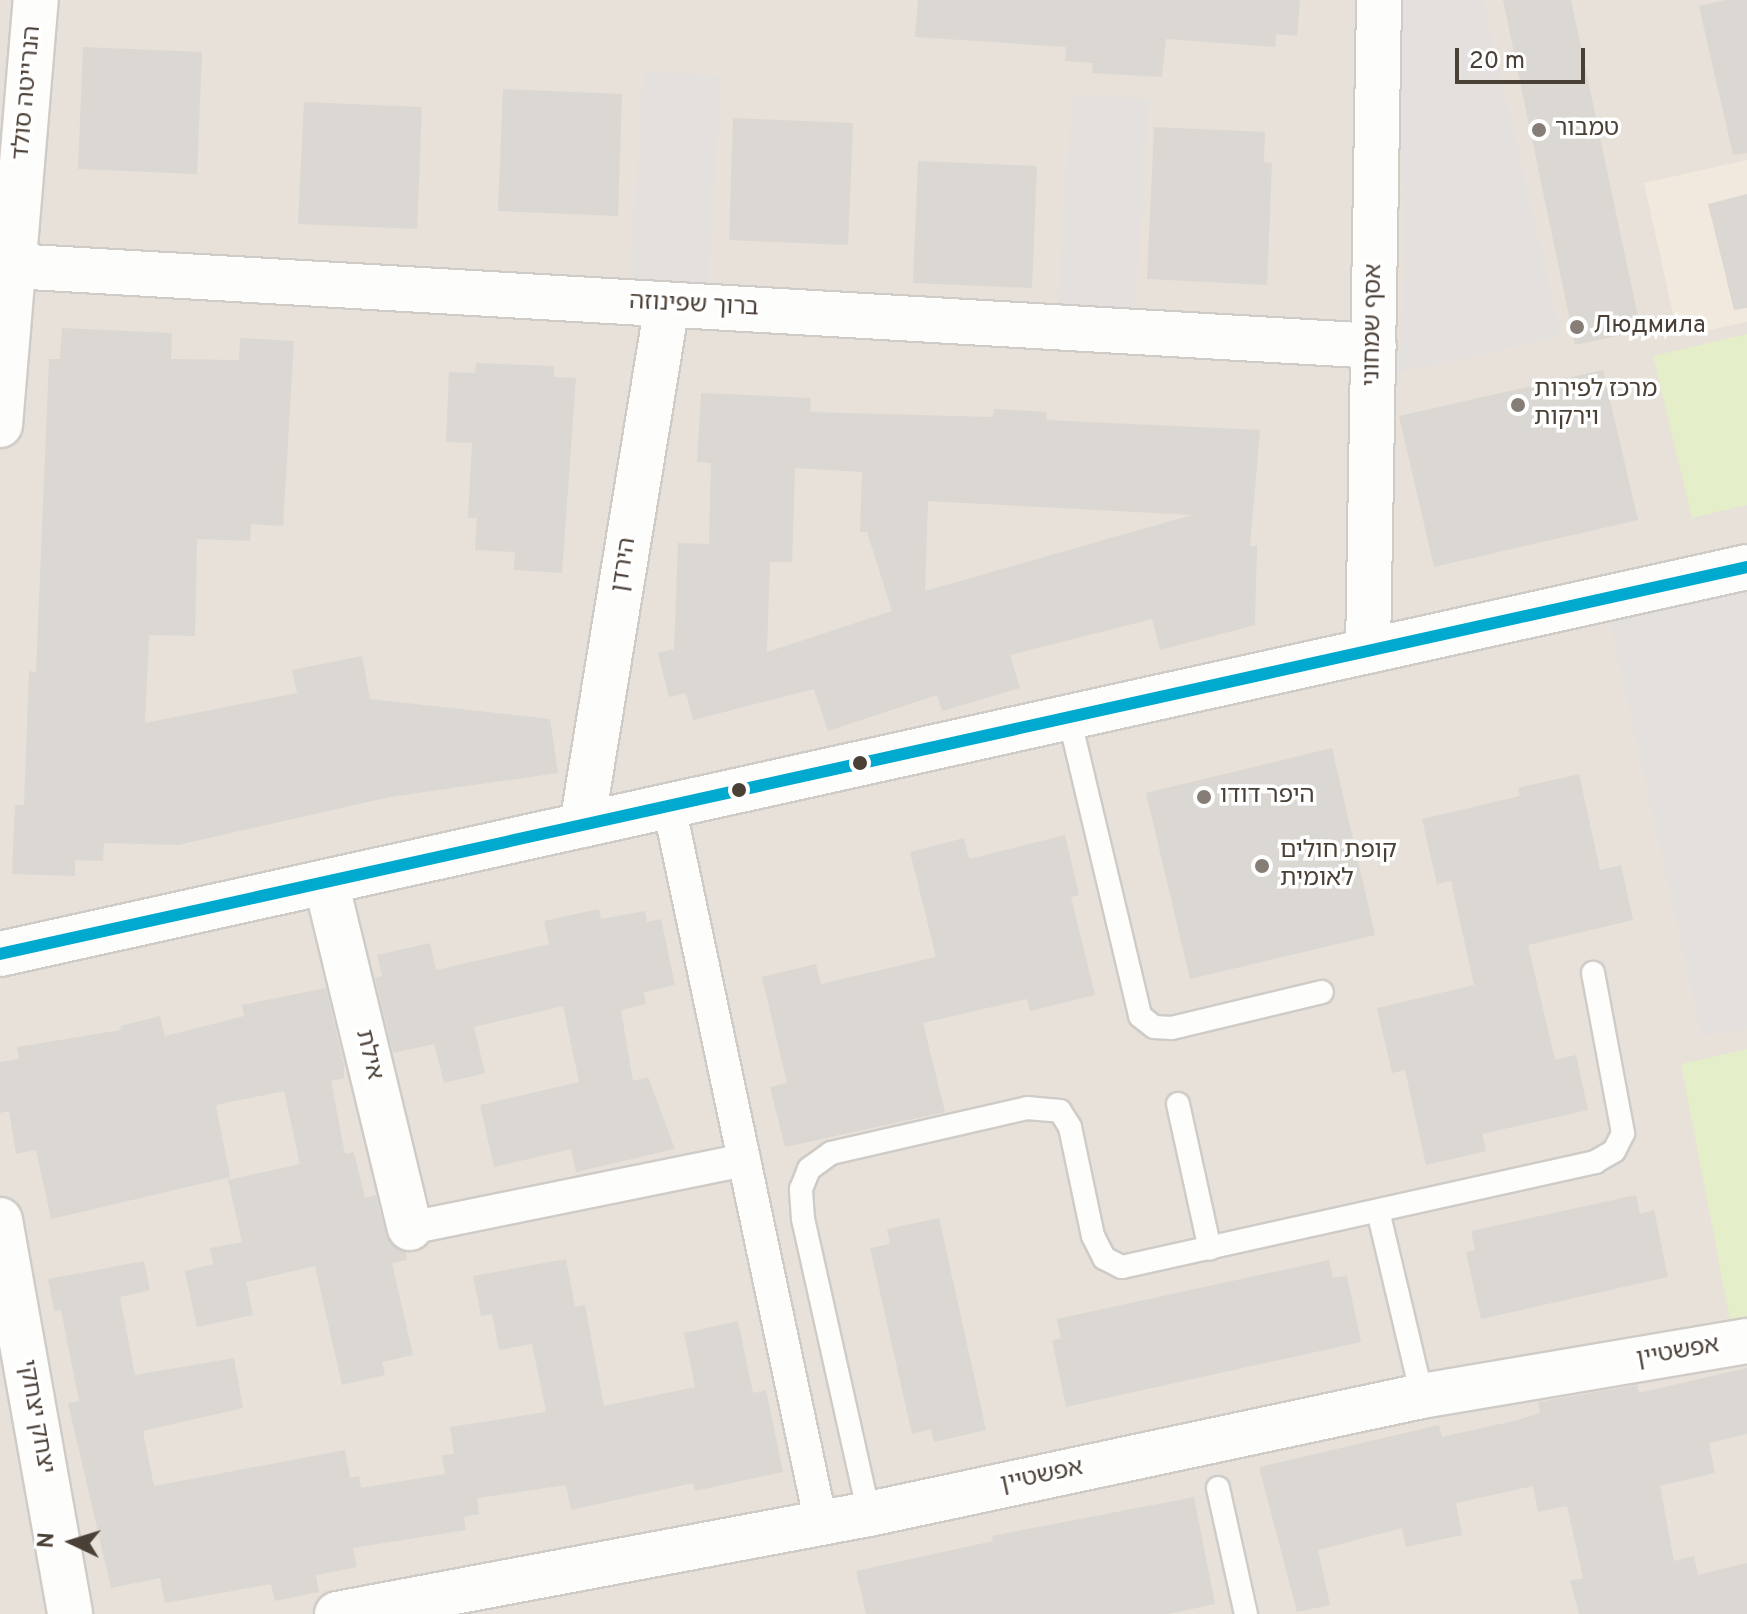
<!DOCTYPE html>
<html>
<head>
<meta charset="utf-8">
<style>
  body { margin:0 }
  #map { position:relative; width:1747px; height:1614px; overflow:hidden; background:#f2efec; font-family:Overpass,"Noto Sans Hebrew",sans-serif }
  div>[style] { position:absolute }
  .residential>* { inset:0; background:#e7e1d9 }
  .education>* { inset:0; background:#f1e9dd }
  .green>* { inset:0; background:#e4eec9 }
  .parking>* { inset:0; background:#e4e0dd }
  .building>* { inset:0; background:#dbd7d2 }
  .roads { filter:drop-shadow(2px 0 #cfccc8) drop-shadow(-2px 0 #cfccc8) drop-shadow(0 2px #cfccc8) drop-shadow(0 -2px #cfccc8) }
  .service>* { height:22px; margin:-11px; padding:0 11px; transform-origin:11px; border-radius:11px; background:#fdfdfc }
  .pedestrian>* { height:32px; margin:-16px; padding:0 16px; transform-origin:16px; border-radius:16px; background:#fdfdfc }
  .minor>* { height:44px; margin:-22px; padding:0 22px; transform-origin:22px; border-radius:22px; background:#fdfdfc }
  .tertiary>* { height:44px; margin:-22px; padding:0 22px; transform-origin:22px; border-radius:22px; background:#fdfdfc }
  .bus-1>* { height:12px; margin:-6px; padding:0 6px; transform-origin:6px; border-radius:6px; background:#00a9ce }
  .dots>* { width:22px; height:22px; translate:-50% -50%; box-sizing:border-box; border:4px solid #fff; border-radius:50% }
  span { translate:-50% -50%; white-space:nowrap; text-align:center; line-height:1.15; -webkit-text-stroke:7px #fff; paint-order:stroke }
  .street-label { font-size:24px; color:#4b4036 }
  .poi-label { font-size:24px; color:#4b4036 }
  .left { translate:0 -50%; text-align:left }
  .north { position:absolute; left:32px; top:1502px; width:80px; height:80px; -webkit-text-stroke:6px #fff; paint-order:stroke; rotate:274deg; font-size:22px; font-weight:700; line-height:32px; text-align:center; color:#4b4036 }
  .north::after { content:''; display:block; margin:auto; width:28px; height:36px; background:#4b4036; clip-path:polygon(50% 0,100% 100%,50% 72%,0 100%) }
  .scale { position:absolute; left:1455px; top:48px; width:130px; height:36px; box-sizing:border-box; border:4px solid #4b4036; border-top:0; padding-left:10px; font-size:24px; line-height:28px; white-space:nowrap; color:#4b4036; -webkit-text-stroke:6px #fff; paint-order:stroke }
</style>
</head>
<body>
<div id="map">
  <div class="residential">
    <div style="clip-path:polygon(0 0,1747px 0,1747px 1614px,0 1614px)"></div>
  </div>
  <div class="education">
    <div style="clip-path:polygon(1747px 160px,1747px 322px,1678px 337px,1644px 183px)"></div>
  </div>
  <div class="green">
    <div style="clip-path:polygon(1747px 334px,1747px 505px,1692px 518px,1653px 356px)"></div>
    <div style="clip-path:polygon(1747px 1049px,1747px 1322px,1731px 1325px,1681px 1064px)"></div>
  </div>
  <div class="parking">
    <div style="clip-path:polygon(1397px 0,1483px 0,1561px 336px,1399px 373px,1405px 268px)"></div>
    <div style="clip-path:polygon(644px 71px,721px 76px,707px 286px,630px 281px)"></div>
    <div style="clip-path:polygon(1072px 95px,1149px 99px,1135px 310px,1058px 304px)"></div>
    <div style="clip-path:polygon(1747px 567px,1747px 1028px,1702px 1037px,1605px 598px)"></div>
  </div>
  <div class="building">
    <div style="clip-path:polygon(918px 0,1300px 0,1297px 36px,1276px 34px,1275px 47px,1166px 39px,1162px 77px,1092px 73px,1093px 63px,1065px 61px,1066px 47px,915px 37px)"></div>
    <div style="clip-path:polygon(1503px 0,1571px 0,1641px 331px,1575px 345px)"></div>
    <div style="clip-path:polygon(1725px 0,1747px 0,1747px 153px,1733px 155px,1699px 6px)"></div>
    <div style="clip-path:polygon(83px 47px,202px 52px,197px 174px,78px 169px)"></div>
    <div style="clip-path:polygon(503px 89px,622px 94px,618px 216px,498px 211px)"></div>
    <div style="clip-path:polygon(304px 102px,422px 107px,417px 229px,298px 224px)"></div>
    <div style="clip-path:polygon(733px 118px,853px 123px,848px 245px,729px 240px)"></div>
    <div style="clip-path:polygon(1154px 127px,1265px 132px,1264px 162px,1272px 163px,1267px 285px,1147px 279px)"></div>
    <div style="clip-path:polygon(918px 161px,1037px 166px,1032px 288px,913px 283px)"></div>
    <div style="clip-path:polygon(1747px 194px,1747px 308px,1734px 310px,1708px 204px)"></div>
    <div style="clip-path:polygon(62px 328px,172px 333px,171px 359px,239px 360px,240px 338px,294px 341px,283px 526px,251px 524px,250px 541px,197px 539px,195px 636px,149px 635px,145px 723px,297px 693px,292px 670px,362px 656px,370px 699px,550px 719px,558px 773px,390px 797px,178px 845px,104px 843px,103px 861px,75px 860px,75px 876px,12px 874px,15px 805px,24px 805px,29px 671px,36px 672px,49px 359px,60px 359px)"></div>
    <div style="clip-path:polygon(476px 363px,554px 366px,554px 377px,576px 378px,562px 573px,514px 570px,515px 552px,475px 550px,477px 518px,468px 518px,472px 443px,446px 442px,449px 372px,475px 373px)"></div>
    <div style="clip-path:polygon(1603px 370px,1638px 520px,1434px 567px,1399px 416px)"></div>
    <div style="clip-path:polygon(evenodd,701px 393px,811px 398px,810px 412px,993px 417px,994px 409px,1047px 412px,1046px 420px,1260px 430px,1250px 546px,1257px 546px,1255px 625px,1160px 650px,1152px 619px,1010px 655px,1020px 688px,942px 711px,937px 695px,828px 731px,814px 689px,693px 720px,686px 693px,669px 697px,658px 653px,674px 649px,678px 543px,709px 544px,711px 463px,697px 462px,701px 393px,795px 468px,862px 472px,860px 532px,867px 532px,892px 611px,767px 652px,770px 562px,792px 562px,795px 468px,701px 393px,928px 501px,1192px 515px,925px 591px,928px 501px)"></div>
    <div style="clip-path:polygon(1332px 748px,1375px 935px,1190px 979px,1146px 793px)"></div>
    <div style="clip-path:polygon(1579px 774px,1600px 870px,1621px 865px,1633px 920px,1528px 945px,1555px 1060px,1576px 1055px,1588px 1110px,1482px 1134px,1486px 1151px,1426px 1165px,1405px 1070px,1392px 1073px,1377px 1008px,1474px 985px,1451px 881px,1437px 884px,1422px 819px,1520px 796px,1518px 788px)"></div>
    <div style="clip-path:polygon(1065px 835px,1079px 895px,1071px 897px,1095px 995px,1030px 1011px,1027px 999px,923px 1023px,945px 1112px,785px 1147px,770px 1087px,787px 1083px,762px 977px,816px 964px,821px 984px,936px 957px,910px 852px,964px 838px,969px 859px)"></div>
    <div style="clip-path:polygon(599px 909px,601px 919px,645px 911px,647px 922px,661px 919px,675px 985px,644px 992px,646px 1004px,621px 1010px,633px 1081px,648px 1077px,675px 1149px,576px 1172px,571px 1149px,494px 1167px,480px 1105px,579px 1082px,563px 1006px,474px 1027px,485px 1073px,444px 1083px,434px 1044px,393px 1053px,375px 978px,382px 976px,377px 955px,430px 943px,436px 970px,549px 944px,544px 921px)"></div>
    <div style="clip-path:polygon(326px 988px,344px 1064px,344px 1078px,331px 1081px,345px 1154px,354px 1152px,365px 1198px,376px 1195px,386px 1235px,406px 1252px,407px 1260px,392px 1263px,413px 1355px,382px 1362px,385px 1375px,342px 1385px,315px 1266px,246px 1282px,253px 1315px,197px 1327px,185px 1271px,213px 1264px,210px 1248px,242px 1242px,228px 1180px,300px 1164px,284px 1091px,216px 1105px,230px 1177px,51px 1219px,36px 1150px,16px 1154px,9px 1111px,0 1113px,0 1062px,19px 1059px,17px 1047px,121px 1030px,120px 1026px,160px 1016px,165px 1036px,244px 1016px,242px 1005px)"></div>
    <div style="clip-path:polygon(1636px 1195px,1640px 1214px,1654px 1210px,1668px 1277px,1481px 1319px,1466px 1252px,1475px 1250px,1471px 1231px)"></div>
    <div style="clip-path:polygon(939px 1218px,986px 1430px,934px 1442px,931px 1429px,912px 1434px,870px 1248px,890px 1244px,887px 1229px)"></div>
    <div style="clip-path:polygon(566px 1259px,575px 1307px,585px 1305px,604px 1406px,695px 1387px,684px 1333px,738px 1321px,753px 1393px,766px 1390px,783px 1472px,695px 1491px,693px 1483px,571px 1510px,566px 1485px,477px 1498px,479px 1514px,464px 1517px,466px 1530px,353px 1548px,357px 1567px,316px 1575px,319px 1592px,275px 1601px,271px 1584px,165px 1603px,160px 1578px,111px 1588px,68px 1403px,79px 1401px,61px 1310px,54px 1311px,48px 1279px,144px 1261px,150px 1290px,120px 1297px,135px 1375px,234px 1358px,243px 1408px,143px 1431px,154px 1486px,345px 1450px,350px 1478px,359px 1476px,361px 1488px,445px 1474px,442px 1455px,454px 1454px,450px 1427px,546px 1412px,532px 1344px,499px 1350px,492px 1314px,481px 1316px,473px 1276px)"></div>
    <div style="clip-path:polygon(1329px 1260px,1333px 1278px,1347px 1276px,1361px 1342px,1066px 1407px,1052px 1340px,1061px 1339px,1057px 1319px)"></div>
    <div style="clip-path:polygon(1747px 1368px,1747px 1434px,1709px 1443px,1715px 1473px,1660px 1486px,1674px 1561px,1694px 1556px,1698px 1575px,1747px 1563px,1747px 1614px,1579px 1614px,1570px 1581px,1583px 1578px,1567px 1506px,1538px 1512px,1533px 1486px,1456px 1503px,1462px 1535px,1406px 1547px,1402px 1528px,1318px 1550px,1330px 1605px,1297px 1612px,1259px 1467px,1439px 1425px,1442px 1437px,1518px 1420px,1540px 1413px,1538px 1402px,1637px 1385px,1639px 1393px)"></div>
    <div style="clip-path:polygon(1194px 1497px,1215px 1604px,1168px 1614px,866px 1614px,856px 1571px,993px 1541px,992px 1536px)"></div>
  </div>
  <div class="roads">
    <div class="service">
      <div style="left:1069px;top:717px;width:307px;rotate:76.6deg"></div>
      <div style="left:1140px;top:1016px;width:18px;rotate:38deg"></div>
      <div style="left:1154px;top:1027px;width:18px;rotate:3deg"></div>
      <div style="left:1172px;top:1028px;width:154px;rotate:-13.5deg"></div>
      <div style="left:1178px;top:1104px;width:148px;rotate:77.6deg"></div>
      <div style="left:1378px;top:1211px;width:190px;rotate:76.6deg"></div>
      <div style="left:1218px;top:1488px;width:129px;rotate:77.5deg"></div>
      <div style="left:869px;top:1514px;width:302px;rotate:-102.6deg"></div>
      <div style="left:803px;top:1219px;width:30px;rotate:-94deg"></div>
      <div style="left:801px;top:1189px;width:22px;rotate:-68deg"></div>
      <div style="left:809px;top:1169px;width:27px;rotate:-36deg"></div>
      <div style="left:831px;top:1153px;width:201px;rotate:-12.9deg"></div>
      <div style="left:1027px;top:1108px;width:33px;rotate:5deg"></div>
      <div style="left:1060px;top:1111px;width:19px;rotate:58deg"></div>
      <div style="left:1070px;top:1127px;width:111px;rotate:78.1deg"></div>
      <div style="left:1093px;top:1236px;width:25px;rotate:63deg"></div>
      <div style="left:1104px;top:1258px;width:20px;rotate:27deg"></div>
      <div style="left:1122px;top:1267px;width:485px;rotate:-12.5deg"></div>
      <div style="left:1595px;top:1162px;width:22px;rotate:-30deg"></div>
      <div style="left:1614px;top:1151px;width:20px;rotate:-63deg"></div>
      <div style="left:1623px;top:1133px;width:163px;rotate:-100.6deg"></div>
    </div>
    <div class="pedestrian">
      <div style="left:669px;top:806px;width:733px;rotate:78.03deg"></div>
      <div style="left:410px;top:1228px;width:341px;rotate:-11.5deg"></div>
    </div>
    <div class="minor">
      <div style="left:13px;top:266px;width:1363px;rotate:3.36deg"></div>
      <div style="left:0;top:425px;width:427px;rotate:-85.2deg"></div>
      <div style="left:1368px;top:651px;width:651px;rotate:-89.03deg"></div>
      <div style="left:582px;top:825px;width:527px;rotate:-80.72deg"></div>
      <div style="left:326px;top:882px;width:356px;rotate:76.4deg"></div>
      <div style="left:0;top:1220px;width:400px;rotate:79.9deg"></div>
      <div style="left:337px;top:1614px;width:541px;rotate:-10.65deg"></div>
      <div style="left:869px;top:1514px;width:565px;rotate:-12.05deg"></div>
      <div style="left:1422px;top:1396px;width:330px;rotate:-9.6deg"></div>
    </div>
    <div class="tertiary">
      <div style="left:0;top:954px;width:1789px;rotate:-12.49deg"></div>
    </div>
  </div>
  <div class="bus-1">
    <div style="left:0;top:954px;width:1789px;rotate:-12.49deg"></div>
  </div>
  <div class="dots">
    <div style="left:1539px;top:130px;background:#857d76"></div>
    <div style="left:1577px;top:327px;background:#857d76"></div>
    <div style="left:1518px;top:405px;background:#857d76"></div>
    <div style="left:860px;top:763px;background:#4b4036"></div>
    <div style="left:739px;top:790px;background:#4b4036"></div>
    <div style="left:1204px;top:797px;background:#857d76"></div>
    <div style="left:1262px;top:866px;background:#857d76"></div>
  </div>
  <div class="street-label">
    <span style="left:28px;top:93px;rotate:-85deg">הנרייטה סולד</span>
    <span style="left:694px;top:306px;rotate:3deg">ברוך שפינוזה</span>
    <span style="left:1374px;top:325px;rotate:-89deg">אסף שמחוני</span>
    <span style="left:625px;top:565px;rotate:-81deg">הירדן</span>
    <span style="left:368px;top:1055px;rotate:76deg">אילת</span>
    <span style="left:1678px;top:1353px;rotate:-10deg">אפשטיין</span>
    <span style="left:35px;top:1417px;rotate:80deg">יצחק יצחקי</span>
    <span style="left:1042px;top:1477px;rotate:-12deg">אפשטיין</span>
  </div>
  <div class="poi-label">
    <span class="left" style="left:1555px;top:130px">טמבור</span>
    <span class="left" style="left:1593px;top:327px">Людмила</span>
    <span class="left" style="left:1534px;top:405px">מרכז לפירות<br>וירקות</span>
    <span class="left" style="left:1220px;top:797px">היפר דודו</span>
    <span class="left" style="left:1280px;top:866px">קופת חולים<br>לאומית</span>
  </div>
  <div class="north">N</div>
  <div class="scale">20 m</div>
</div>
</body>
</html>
